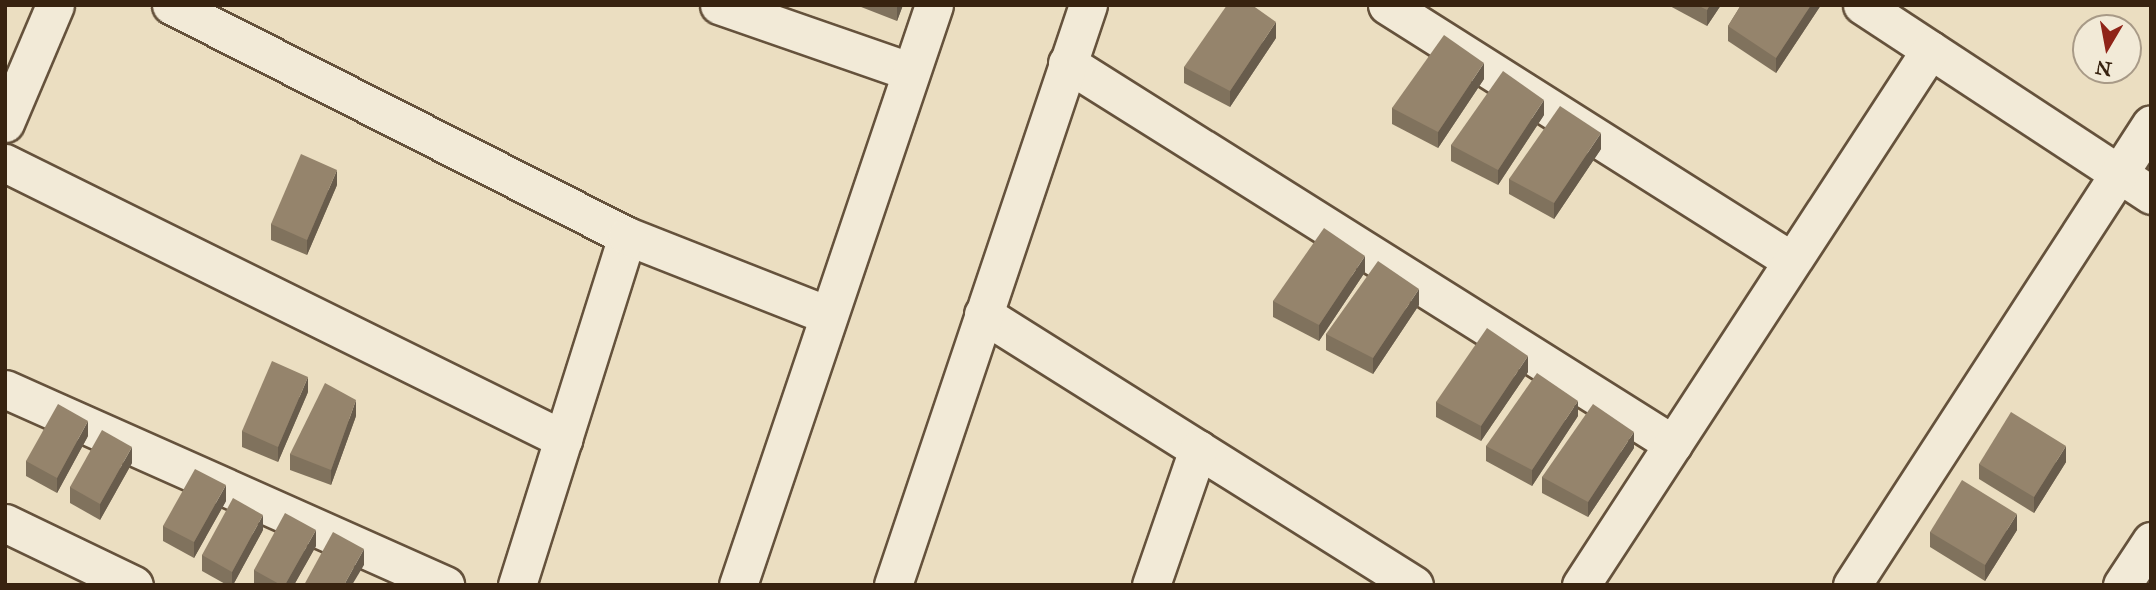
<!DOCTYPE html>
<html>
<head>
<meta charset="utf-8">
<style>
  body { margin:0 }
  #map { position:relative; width:2156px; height:590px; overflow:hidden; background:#ebdec1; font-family:"IM FELL Great Primer",serif }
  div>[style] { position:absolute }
  .roads { filter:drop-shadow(2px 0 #65523c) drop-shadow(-2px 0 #65523c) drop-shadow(0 2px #65523c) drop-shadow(0 -2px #65523c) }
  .street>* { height:37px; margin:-18.5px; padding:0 18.5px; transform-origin:18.5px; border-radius:18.5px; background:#f2ead7 }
  .wall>* { inset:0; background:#80725d }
  .shaded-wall>* { inset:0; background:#685c4c }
  .building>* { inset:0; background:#95846c }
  span { translate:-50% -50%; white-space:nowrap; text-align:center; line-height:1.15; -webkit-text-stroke:5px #f2ead7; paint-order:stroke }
  .frame { position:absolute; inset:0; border:7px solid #382310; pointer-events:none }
  .north { position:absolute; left:2072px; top:14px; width:70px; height:70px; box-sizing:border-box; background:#f2ead7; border:2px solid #a89a87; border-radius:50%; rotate:190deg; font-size:19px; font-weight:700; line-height:28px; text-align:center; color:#382310 }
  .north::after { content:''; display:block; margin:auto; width:24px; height:32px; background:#8f2418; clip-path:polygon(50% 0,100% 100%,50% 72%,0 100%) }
</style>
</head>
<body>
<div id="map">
  <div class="roads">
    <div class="street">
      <div style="left:171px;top:5px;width:511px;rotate:26.87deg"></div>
      <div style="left:719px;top:5px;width:203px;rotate:19.2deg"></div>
      <div style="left:1387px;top:5px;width:479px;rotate:32.3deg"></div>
      <div style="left:1862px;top:5px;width:346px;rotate:33.3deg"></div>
      <div style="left:1067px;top:63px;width:716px;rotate:32.16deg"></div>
      <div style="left:5px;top:123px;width:128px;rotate:-67deg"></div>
      <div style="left:5px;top:163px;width:623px;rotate:26.32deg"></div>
      <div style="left:983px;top:314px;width:509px;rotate:32.16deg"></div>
      <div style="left:5px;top:389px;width:482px;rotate:24deg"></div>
      <div style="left:5px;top:523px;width:143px;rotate:25.7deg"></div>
      <div style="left:517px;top:585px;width:366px;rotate:-72.5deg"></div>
      <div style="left:627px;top:236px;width:216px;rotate:21.5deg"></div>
      <div style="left:738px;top:585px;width:612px;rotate:-71.33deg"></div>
      <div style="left:893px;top:585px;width:612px;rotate:-71.42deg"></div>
      <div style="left:1151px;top:585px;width:144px;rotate:-70.9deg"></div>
      <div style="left:1581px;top:585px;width:639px;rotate:-56.88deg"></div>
      <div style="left:1852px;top:585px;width:549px;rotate:-57.03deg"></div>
      <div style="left:2122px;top:585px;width:53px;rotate:-56.6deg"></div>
    </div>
  </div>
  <div class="wall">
    <div style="clip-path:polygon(856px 5px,903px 5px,897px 21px)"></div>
    <div style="clip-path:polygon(1668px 5px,1721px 5px,1707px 26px)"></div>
    <div style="clip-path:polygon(1741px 5px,1821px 5px,1776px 73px,1728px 41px,1728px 26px)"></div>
    <div style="clip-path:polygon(1276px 38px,1230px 107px,1184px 83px,1184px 67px)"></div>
    <div style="clip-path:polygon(1484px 79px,1438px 148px,1392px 124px,1392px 108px)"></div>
    <div style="clip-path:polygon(1544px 115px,1498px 185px,1451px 161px,1451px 145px)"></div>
    <div style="clip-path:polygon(1601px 149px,1554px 219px,1509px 194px,1509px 179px)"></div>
    <div style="clip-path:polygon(337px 185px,307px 255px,271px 240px,271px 224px)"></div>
    <div style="clip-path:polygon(1365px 272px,1319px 341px,1273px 317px,1273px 301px)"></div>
    <div style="clip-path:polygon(1419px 305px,1373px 374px,1326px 350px,1326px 334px)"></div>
    <div style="clip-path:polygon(1528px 372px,1481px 441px,1436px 417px,1436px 402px)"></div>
    <div style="clip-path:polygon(308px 392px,278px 462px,242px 447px,242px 431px)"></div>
    <div style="clip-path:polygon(356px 416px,331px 485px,290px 470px,290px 454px)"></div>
    <div style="clip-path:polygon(1578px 416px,1532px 486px,1486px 461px,1486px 446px)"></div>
    <div style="clip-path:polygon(88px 436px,57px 493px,26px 476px,26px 461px)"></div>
    <div style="clip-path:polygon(1634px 448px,1588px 517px,1542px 493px,1542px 477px)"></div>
    <div style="clip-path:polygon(2066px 462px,2034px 513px,1979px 479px,1979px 464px)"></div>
    <div style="clip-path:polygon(132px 463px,100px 520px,70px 503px,70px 487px)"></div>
    <div style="clip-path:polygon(226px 501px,194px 558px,163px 541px,163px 526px)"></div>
    <div style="clip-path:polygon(263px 530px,233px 585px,227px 585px,202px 571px,202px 555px)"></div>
    <div style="clip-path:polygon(2017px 530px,1985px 581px,1930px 547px,1930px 532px)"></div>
    <div style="clip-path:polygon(316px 546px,294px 585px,254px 585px,254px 570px)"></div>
  </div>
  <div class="shaded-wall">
    <div style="clip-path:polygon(897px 5px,903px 5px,897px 21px)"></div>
    <div style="clip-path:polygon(1710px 5px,1721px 5px,1707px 26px,1707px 10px)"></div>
    <div style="clip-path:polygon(1811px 5px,1821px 5px,1776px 73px,1776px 58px)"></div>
    <div style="clip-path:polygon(1276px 22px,1276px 38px,1230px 107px,1230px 91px)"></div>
    <div style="clip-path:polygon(1484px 63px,1484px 79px,1438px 148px,1438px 132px)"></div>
    <div style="clip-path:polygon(1544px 100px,1544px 115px,1498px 185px,1498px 170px)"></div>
    <div style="clip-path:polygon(1601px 133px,1601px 149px,1554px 219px,1554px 203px)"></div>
    <div style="clip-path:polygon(337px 170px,337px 185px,307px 255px,307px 240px)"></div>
    <div style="clip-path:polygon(1365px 256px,1365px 272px,1319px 341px,1319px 325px)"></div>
    <div style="clip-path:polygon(1419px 289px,1419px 305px,1373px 374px,1373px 358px)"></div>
    <div style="clip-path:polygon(1528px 356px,1528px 372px,1481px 441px,1481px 426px)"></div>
    <div style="clip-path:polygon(308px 377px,308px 392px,278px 462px,278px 447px)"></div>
    <div style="clip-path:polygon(356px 400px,356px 416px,331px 485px,331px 470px)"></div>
    <div style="clip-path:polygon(1578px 401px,1578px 416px,1532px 486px,1532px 470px)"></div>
    <div style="clip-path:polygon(88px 421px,88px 436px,57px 493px,57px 478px)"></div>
    <div style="clip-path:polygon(1634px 432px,1634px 448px,1588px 517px,1588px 502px)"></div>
    <div style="clip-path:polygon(2066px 446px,2066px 462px,2034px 513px,2034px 497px)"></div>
    <div style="clip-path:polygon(132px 447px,132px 463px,100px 520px,100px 504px)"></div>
    <div style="clip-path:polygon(226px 485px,226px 501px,194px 558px,194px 542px)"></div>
    <div style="clip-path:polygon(2017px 514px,2017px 530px,1985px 581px,1985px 565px)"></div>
    <div style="clip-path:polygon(263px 515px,263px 530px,233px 585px,232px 585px,232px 572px)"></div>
    <div style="clip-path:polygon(316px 530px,316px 546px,294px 585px,285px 585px)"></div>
    <div style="clip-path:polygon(364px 549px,364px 565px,352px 585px,344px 585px)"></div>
  </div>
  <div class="building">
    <div style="clip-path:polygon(1227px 5px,1252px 5px,1276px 22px,1230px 91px,1184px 67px)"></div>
    <div style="clip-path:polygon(1697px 5px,1710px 5px,1707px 10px)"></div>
    <div style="clip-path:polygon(1741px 5px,1811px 5px,1776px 58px,1728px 26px)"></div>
    <div style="clip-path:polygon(1444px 35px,1484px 63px,1438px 132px,1392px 108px)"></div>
    <div style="clip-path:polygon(1503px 71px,1544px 100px,1498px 170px,1451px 145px)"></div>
    <div style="clip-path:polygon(1560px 106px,1601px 133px,1554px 203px,1509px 179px)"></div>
    <div style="clip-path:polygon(301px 154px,337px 170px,307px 240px,271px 224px)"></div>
    <div style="clip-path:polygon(1324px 228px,1365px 256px,1319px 325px,1273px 301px)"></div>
    <div style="clip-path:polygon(1378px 261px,1419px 289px,1373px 358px,1326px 334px)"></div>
    <div style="clip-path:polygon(1487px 328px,1528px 356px,1481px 426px,1436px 402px)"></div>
    <div style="clip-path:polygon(272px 361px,308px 377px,278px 447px,242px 431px)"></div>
    <div style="clip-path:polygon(1537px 373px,1578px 401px,1532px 470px,1486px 446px)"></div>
    <div style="clip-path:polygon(325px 383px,356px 400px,331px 470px,290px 454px)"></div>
    <div style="clip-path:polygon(58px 404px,88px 421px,57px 478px,26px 461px)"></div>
    <div style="clip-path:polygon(1593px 404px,1634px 432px,1588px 502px,1542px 477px)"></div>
    <div style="clip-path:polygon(2011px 412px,2066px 446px,2034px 497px,1979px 464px)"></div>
    <div style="clip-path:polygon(102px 430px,132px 447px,100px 504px,70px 487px)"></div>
    <div style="clip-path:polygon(195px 469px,226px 485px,194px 542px,163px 526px)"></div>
    <div style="clip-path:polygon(1962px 480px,2017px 514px,1985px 565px,1930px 532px)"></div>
    <div style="clip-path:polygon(233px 498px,263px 515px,232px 572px,202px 555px)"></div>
    <div style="clip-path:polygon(285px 513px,316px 530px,285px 585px,281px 585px,254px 570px)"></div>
    <div style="clip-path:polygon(333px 532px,364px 549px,344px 585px,304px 585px)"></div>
  </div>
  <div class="frame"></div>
  <div class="north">N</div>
</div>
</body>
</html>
